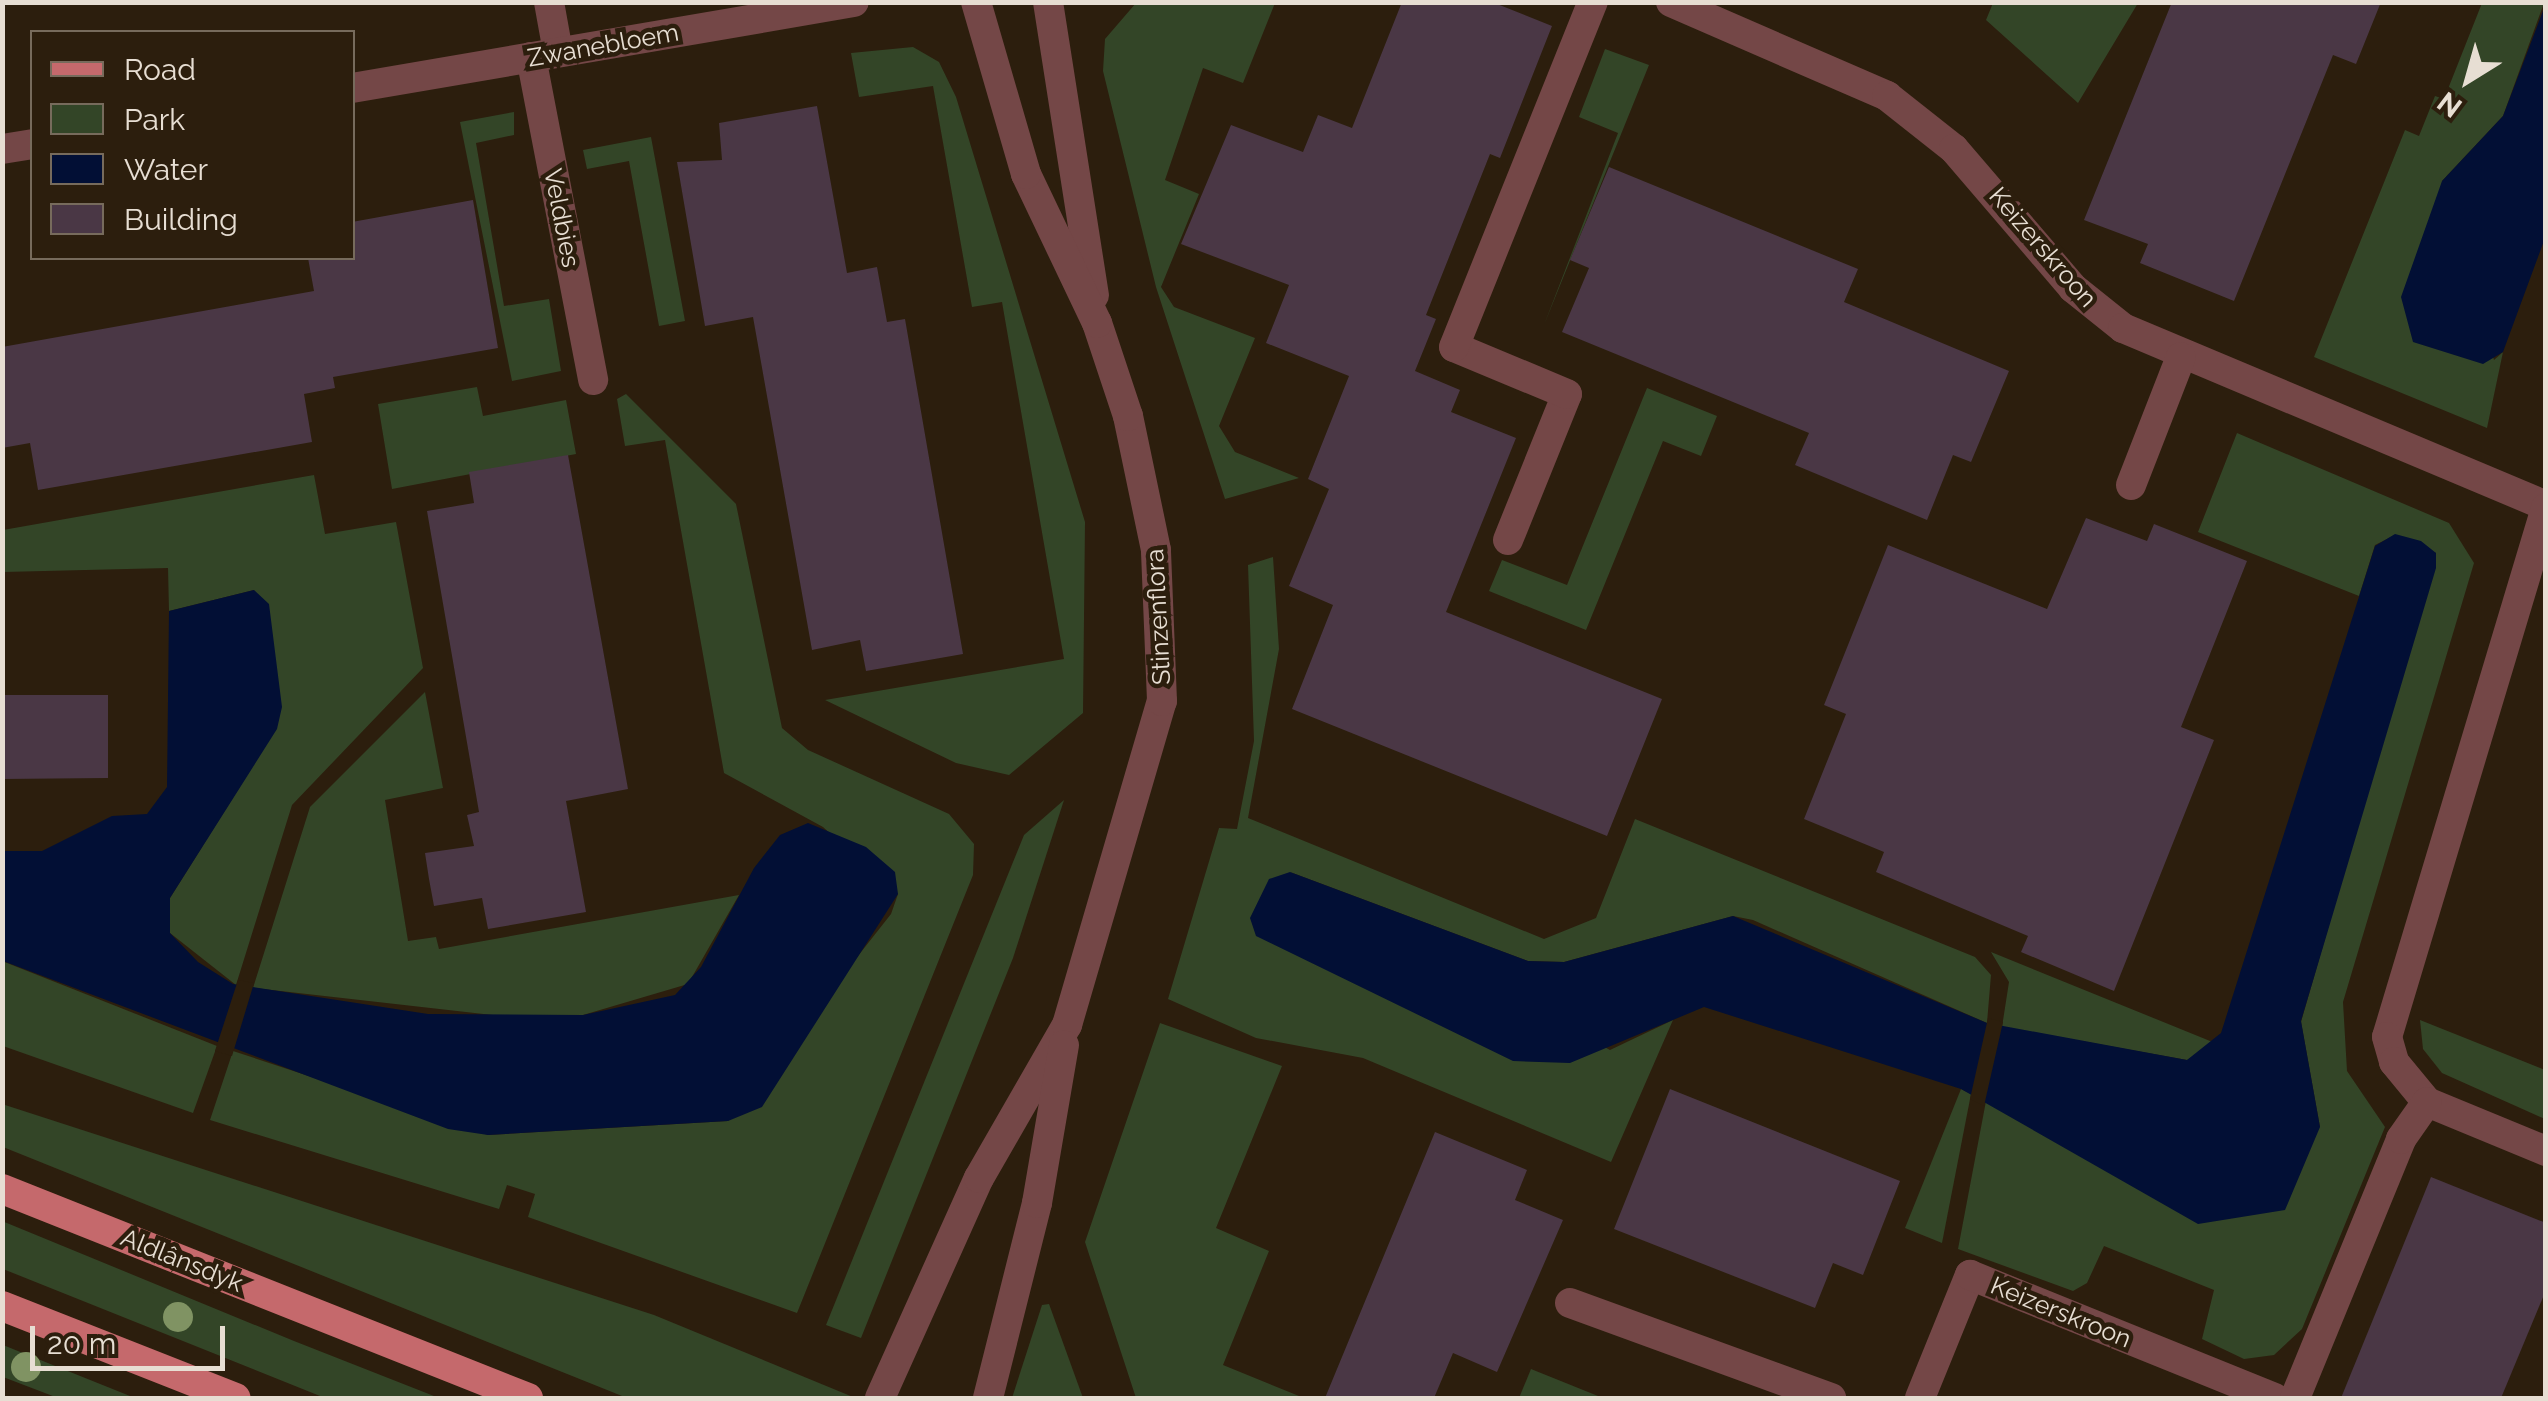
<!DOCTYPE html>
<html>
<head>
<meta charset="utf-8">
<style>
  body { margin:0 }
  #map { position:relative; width:2548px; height:1401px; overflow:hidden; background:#2c1e0d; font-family:Raleway,sans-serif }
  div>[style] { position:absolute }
  .green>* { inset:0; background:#334527 }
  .water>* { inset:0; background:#020f35 }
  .pier>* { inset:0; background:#2c1e0d }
  .building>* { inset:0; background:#4a3745 }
  .minor>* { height:30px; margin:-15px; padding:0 15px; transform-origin:15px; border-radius:15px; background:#744747 }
  .major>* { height:30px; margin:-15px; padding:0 15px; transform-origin:15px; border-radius:15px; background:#c5696c }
  .trees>* { width:30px; height:30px; margin:-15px; border-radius:50%; background:#809363 }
  span { translate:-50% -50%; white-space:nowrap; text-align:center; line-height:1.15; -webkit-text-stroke:9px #2c1e0d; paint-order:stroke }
  .street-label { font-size:25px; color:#e7ded3 }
  .frame { position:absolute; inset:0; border:5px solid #e7ded3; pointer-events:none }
  .legend { position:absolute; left:30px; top:30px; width:325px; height:230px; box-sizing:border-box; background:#2c1e0d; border:2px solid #776b5c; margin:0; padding:12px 18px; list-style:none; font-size:30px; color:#e7ded3 }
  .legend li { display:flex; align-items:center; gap:20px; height:50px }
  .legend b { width:50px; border:2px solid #776b5c }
  .north { position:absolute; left:2418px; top:30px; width:100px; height:100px; -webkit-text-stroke:8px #2c1e0d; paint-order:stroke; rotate:217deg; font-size:28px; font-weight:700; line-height:40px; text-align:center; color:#e7ded3 }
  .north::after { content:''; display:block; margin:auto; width:35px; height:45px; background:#e7ded3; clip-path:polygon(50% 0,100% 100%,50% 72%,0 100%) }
  .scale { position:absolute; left:30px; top:1326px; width:195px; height:45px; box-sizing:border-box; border:5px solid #e7ded3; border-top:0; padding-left:12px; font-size:30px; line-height:35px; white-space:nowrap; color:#e7ded3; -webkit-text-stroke:8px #2c1e0d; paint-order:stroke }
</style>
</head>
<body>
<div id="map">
  <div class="green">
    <div style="clip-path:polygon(1136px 3px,1275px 3px,1243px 83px,1203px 68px,1165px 180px,1199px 194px,1161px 287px,1174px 307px,1255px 338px,1219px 426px,1235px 452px,1299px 478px,1225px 499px,1156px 287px,1103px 71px,1105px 39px)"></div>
    <div style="clip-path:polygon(1993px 3px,1993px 2px,2138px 3px,2078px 103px,1986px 20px)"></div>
    <div style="clip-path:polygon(2482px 3px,2544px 3px,2503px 116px,2442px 181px,2494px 360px,2503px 352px,2487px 428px,2314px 357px,2405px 130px,2419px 136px,2435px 96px,2444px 99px)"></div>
    <div style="clip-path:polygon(913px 47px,939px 62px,956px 97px,1085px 522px,1083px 713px,1009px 775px,956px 763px,825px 700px,1064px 659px,1002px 302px,972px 307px,933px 86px,859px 97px,851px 53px)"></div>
    <div style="clip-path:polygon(1605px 49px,1649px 65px,1544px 325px,1618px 133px,1579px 117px)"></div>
    <div style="clip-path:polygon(514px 112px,514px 135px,476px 143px,504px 306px,549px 299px,561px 371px,512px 381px,460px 122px)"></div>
    <div style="clip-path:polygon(651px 137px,685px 321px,659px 326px,629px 161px,587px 169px,583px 150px)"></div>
    <div style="clip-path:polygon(477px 387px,483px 416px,566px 400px,576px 454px,392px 489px,378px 404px)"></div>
    <div style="clip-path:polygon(1647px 388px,1717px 416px,1701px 456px,1663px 441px,1586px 630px,1489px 591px,1502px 560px,1567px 585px)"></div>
    <div style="clip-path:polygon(626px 394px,736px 504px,782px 728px,808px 750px,949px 814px,974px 844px,973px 875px,797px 1313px,528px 1217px,535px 1194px,507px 1185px,499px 1209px,210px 1120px,233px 1051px,488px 1135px,728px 1121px,891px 914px,898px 894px,823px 827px,724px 773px,665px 440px,625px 446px,617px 399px)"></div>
    <div style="clip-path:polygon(2237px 433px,2449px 523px,2474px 563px,2343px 1002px,2347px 1071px,2385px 1127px,2302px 1329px,2274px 1355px,2244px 1359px,2202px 1339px,2214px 1290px,2104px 1246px,2087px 1283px,2073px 1291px,1958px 1249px,1986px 1101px,2320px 1127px,2301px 1022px,2436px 553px,2395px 535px,2375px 545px,2359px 596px,2198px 532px)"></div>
    <div style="clip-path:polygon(314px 475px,325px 534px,396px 522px,423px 668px,292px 805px,236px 985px,170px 933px,170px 898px,264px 748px,254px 590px,169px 611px,168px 568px,3px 572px,3px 530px)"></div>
    <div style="clip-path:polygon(1273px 557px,1279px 649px,1248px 818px,1544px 939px,1596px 918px,1635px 819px,1975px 957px,1991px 975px,1987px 1023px,1753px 920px,1733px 916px,1564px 962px,1528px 961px,1290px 872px,1610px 1050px,1673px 1020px,1611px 1162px,1363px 1058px,1256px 1038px,1168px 999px,1219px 828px,1237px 829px,1254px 741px,1248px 565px)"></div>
    <div style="clip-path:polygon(425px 692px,443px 788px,385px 800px,408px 941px,436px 937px,439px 949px,739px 895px,688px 984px,583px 1015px,519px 1018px,253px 988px,310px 807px)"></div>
    <div style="clip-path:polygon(1064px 800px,1013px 958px,861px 1338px,826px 1325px,1024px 835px)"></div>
    <div style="clip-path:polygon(1991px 952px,2215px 1043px,2187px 1060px,2002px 1027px,2009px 982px)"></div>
    <div style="clip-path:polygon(2px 961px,217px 1046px,193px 1113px,3px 1046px)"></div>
    <div style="clip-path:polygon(2420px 1020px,2545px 1070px,2545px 1119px,2442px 1073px,2423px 1049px)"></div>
    <div style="clip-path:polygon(1160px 1023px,1282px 1066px,1216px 1228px,1269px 1251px,1223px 1365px,1304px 1398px,1136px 1398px,1085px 1242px)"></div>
    <div style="clip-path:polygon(1961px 1089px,1971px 1094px,1942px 1243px,1905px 1228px)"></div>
    <div style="clip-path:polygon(2px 1104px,654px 1315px,853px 1397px,627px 1398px,3px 1147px)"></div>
    <div style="clip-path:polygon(2px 1221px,294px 1341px,439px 1398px,325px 1398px,3px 1269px)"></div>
    <div style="clip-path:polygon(1049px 1304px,1083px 1398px,1012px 1398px,1042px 1305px)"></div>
    <div style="clip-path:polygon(2px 1345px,3px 1345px,135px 1398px,58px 1398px,3px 1377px)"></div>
    <div style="clip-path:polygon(1531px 1369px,1603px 1398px,1519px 1398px)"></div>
  </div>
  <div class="water">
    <div style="clip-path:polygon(2546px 3px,2545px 238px,2503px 352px,2483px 364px,2413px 342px,2401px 297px,2442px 181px,2503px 116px)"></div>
    <div style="clip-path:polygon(2395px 534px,2421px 541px,2436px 553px,2436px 568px,2301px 1021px,2320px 1127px,2285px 1210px,2198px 1224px,1961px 1089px,1704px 1007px,1570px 1063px,1513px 1061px,1256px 936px,1250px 918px,1269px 879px,1290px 872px,1528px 961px,1564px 962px,1733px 916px,1987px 1023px,2187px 1060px,2221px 1033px,2375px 546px)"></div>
    <div style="clip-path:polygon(254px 590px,269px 604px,282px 707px,277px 729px,170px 898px,170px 933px,198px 962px,233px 984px,428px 1014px,583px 1015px,675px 995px,701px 967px,754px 868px,780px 835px,808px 823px,866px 847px,895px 872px,898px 894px,762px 1107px,728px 1121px,488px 1135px,448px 1129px,3px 961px,2px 851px,42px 851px,112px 816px,147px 814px,167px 787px,169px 611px)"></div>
  </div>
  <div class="pier">
    <div style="clip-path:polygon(238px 980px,254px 983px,232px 1056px,215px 1051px)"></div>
    <div style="clip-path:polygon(1988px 1018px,2003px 1022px,1984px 1106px,1970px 1099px)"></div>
  </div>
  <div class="building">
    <div style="clip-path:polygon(1402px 2px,1492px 2px,1552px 26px,1500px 158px,1490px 154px,1426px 315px,1436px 319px,1415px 371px,1460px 390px,1451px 412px,1516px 438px,1446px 612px,1662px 699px,1607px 836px,1292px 709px,1333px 605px,1289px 586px,1329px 489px,1308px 479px,1349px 376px,1266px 343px,1289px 285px,1181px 244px,1231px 125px,1303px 152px,1318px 115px,1352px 128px)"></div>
    <div style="clip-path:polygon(2172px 2px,2381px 2px,2356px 64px,2333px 55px,2234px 301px,2140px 263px,2148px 244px,2084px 220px)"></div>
    <div style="clip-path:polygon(817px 106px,847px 273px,877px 267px,887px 322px,905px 319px,963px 654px,866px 671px,860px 640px,812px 650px,753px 317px,705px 326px,677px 162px,722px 160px,719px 123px)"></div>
    <div style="clip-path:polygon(1609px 167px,1858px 269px,1844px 302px,2009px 371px,1971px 462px,1953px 455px,1927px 520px,1795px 465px,1809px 433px,1562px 332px,1589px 268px,1570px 260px)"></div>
    <div style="clip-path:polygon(473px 200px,498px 348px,333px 377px,335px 388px,304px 394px,312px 442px,38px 490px,30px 443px,2px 448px,2px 347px,314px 291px,308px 258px,352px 258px,352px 222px)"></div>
    <div style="clip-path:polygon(568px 455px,628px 789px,566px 801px,586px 912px,488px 929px,482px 898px,434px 906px,429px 879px,425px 853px,474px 846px,467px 815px,479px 812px,427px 511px,474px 503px,469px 472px)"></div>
    <div style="clip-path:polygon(2086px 518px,2147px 541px,2154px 524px,2247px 561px,2181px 727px,2214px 740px,2114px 991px,2021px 952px,2028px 936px,1876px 872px,1884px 852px,1804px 819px,1846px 714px,1824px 705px,1888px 545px,2047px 609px)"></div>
    <div style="clip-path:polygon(2px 695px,108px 695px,108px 778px,2px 779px)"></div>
    <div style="clip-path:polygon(1670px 1089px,1900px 1181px,1863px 1275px,1833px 1263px,1815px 1308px,1614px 1229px)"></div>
    <div style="clip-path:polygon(1435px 1132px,1527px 1170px,1515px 1200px,1563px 1220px,1497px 1372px,1453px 1353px,1434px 1398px,1325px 1398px)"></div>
    <div style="clip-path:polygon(2431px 1177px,2546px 1223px,2546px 1290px,2501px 1398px,2341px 1398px)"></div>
  </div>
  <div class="minor">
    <div style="left:549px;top:2px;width:51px;rotate:79.8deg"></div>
    <div style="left:1048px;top:2px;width:297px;rotate:81.1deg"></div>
    <div style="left:1671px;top:2px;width:236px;rotate:23.5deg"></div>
    <div style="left:1887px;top:96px;width:85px;rotate:38.3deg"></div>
    <div style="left:1954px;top:149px;width:183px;rotate:49.4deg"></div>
    <div style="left:2073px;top:288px;width:64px;rotate:38.7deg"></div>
    <div style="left:2123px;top:328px;width:459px;rotate:22.8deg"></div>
    <div style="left:531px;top:57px;width:329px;rotate:79.1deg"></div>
    <div style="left:352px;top:88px;width:509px;rotate:-9.72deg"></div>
    <div style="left:2px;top:149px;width:30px;rotate:-9deg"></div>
    <div style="left:2131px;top:485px;width:137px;rotate:-68.7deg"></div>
    <div style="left:2546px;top:508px;width:552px;rotate:106.73deg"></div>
    <div style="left:2387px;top:1037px;width:26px;rotate:74deg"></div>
    <div style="left:2394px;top:1062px;width:52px;rotate:50.5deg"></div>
    <div style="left:2427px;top:1102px;width:129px;rotate:22.4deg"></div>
    <div style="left:1508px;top:540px;width:157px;rotate:-68deg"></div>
    <div style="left:1567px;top:394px;width:122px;rotate:-157.4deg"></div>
    <div style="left:1454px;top:347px;width:372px;rotate:-68.1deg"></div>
    <div style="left:1570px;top:1303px;width:278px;rotate:20deg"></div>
    <div style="left:880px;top:1398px;width:241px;rotate:-65.8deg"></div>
    <div style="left:979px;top:1178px;width:177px;rotate:-60.1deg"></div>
    <div style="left:1067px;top:1025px;width:338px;rotate:-73.7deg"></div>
    <div style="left:1162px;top:701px;width:151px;rotate:-92.3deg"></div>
    <div style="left:1156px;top:550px;width:137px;rotate:-101.8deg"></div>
    <div style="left:1128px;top:416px;width:98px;rotate:-108.4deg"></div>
    <div style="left:1097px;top:323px;width:165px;rotate:-115.5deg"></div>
    <div style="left:1026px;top:174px;width:179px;rotate:-106.2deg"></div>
    <div style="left:988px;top:1398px;width:201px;rotate:-75.9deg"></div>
    <div style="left:1037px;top:1203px;width:160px;rotate:-80.3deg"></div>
    <div style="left:1920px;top:1398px;width:133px;rotate:-67.9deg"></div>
    <div style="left:1970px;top:1275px;width:329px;rotate:22deg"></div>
    <div style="left:2295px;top:1398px;width:280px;rotate:-67.7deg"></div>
    <div style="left:2401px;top:1139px;width:45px;rotate:-54.9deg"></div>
  </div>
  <div class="major">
    <div style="left:2px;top:1189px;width:566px;rotate:21.67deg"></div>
    <div style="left:2px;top:1306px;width:251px;rotate:21.5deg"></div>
  </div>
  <div class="trees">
    <div style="left:178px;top:1317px"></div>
    <div style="left:26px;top:1367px"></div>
  </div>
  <div class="street-label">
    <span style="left:603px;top:45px;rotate:-10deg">Zwanebloem</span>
    <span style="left:562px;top:218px;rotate:79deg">Veldbies</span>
    <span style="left:2043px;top:247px;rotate:49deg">Keizerskroon</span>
    <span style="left:1158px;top:617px;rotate:-93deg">Stinzenflora</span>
    <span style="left:182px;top:1260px;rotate:22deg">Aldlânsdyk</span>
    <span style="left:2061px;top:1312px;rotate:22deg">Keizerskroon</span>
  </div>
  <div class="frame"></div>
  <ul class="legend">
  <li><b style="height:12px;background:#c5696c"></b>Road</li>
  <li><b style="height:28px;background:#334527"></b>Park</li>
  <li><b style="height:28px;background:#020f35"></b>Water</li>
  <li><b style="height:28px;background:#4a3745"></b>Building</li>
  </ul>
  <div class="north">N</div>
  <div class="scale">20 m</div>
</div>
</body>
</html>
